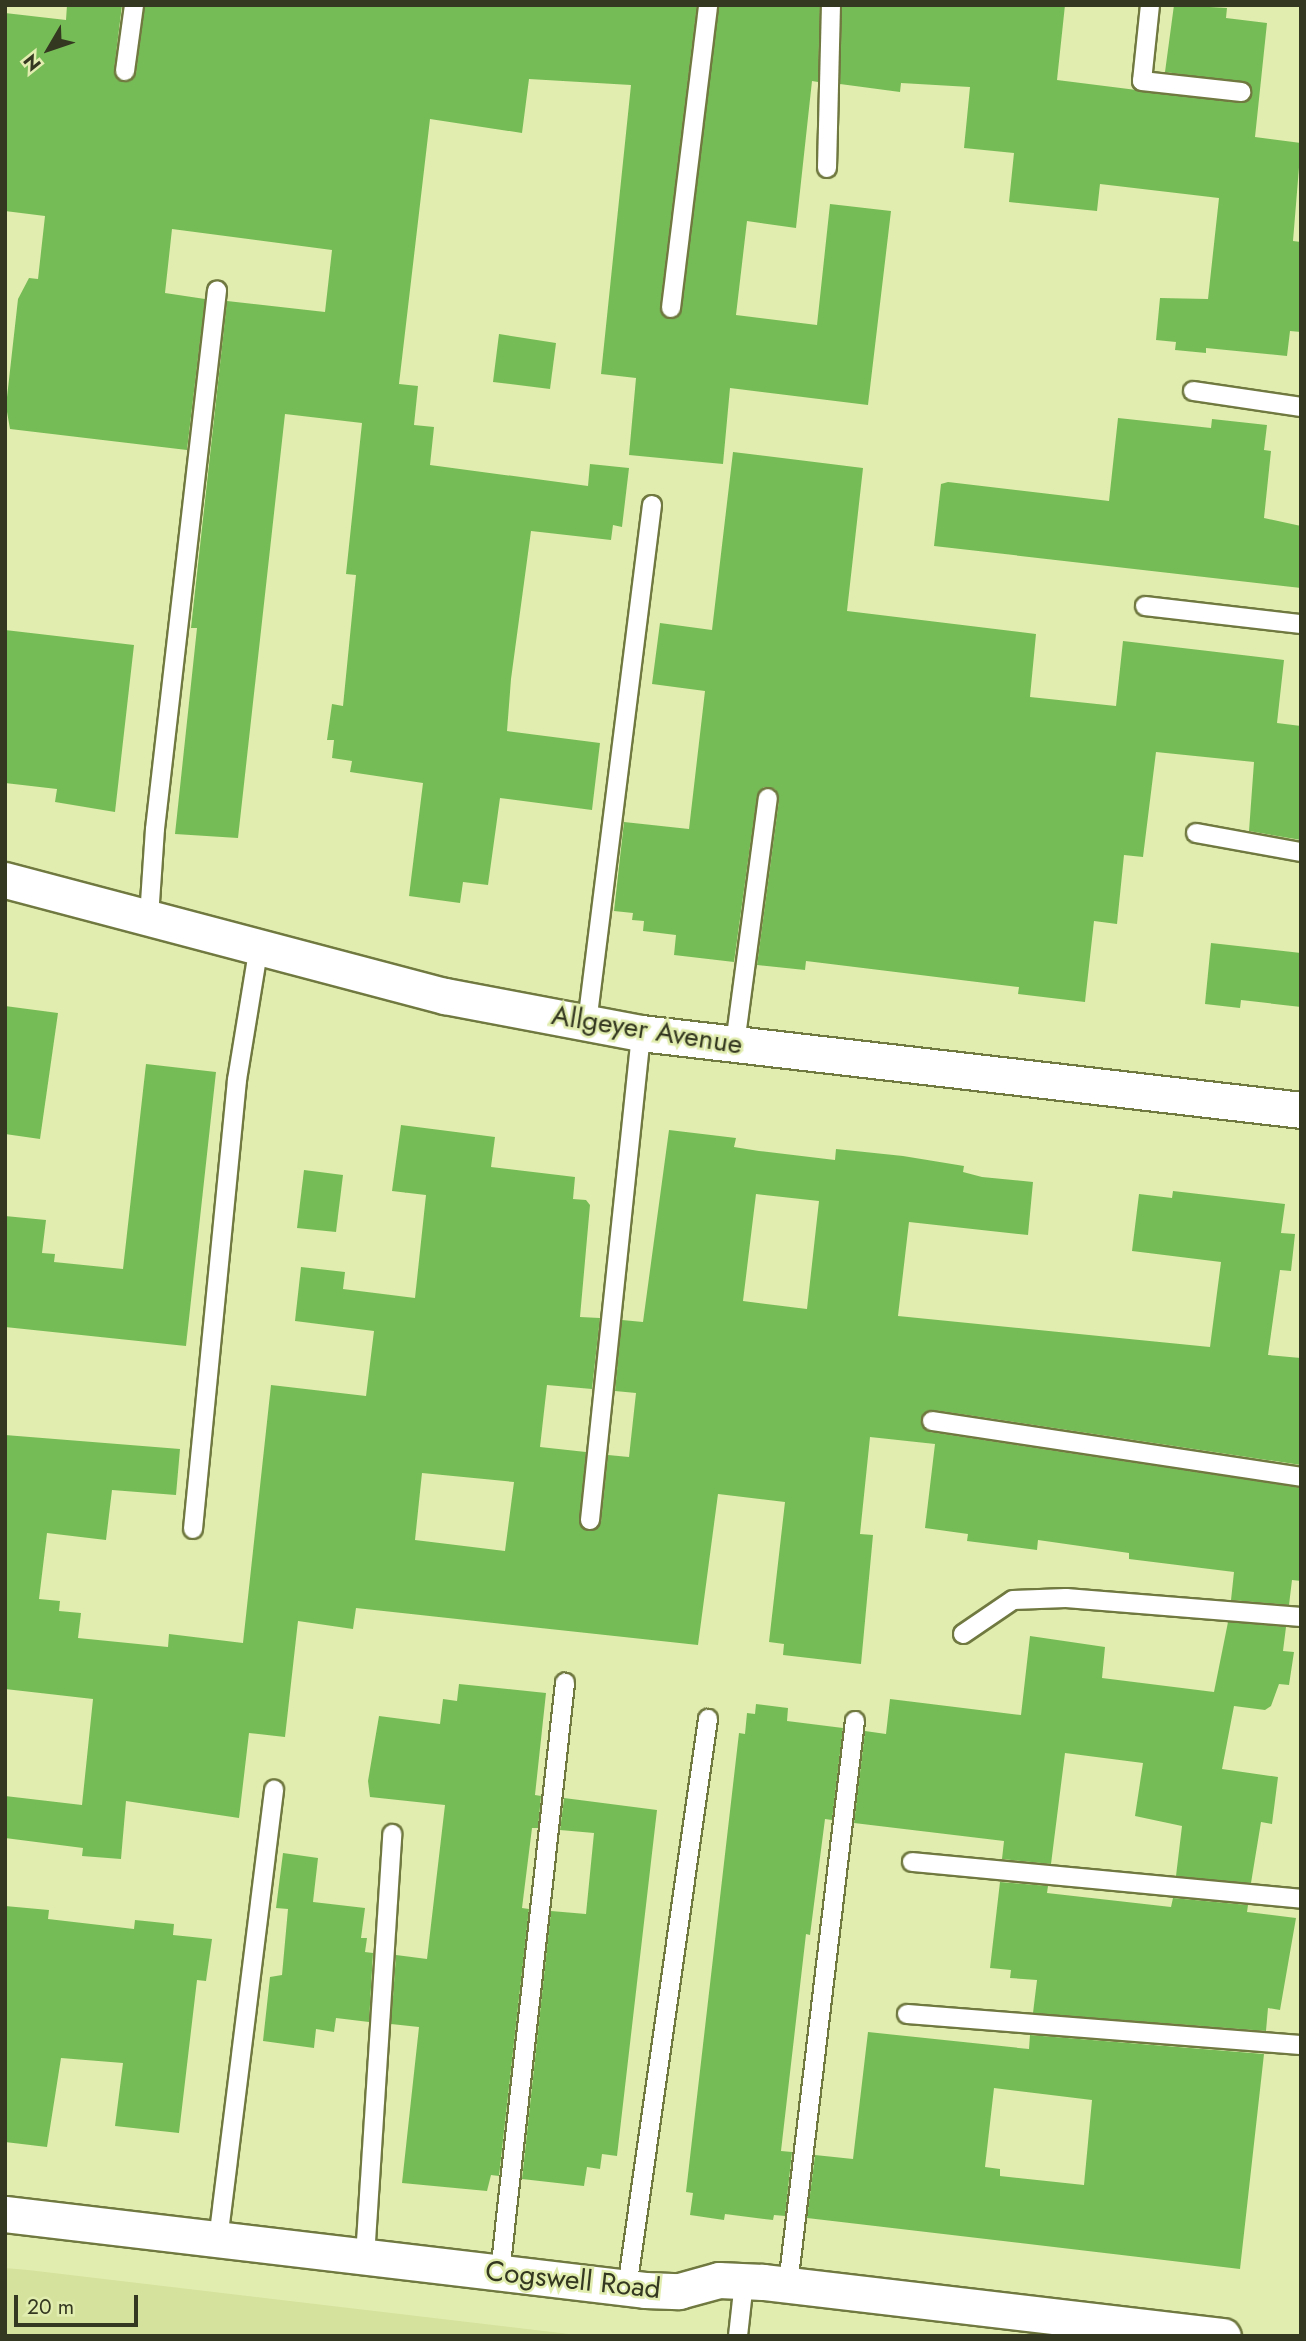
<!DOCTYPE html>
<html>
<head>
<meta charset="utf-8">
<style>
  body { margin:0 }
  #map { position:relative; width:1306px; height:2341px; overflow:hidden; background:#e1edaf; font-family:Jost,sans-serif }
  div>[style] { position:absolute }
  .built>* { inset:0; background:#d5e29d }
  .building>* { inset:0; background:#76bc56 }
  .roads { filter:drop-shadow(2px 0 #707940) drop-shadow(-2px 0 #707940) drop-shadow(0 2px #707940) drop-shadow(0 -2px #707940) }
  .lane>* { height:18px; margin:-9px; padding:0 9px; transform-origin:9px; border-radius:9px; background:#fff }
  .street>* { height:35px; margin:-17.5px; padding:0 17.5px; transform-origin:17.5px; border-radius:17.5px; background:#fff }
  span { translate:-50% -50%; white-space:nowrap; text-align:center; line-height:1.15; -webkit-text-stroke:5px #e1edaf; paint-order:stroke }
  .street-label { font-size:28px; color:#343820 }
  .frame { position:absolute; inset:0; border:7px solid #343820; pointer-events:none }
  .north { position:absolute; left:14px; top:14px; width:70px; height:70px; -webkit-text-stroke:5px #e1edaf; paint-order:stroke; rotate:231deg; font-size:19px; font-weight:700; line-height:28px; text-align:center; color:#343820 }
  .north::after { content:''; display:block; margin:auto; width:24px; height:32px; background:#343820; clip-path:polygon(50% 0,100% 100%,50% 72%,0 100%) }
  .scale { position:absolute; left:14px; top:2295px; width:124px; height:32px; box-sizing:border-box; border:4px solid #343820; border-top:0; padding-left:9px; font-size:21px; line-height:24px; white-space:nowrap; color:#343820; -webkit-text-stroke:5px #e1edaf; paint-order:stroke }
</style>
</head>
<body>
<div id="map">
  <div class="built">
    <div style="clip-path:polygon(5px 2268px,28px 2270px,586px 2336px,5px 2336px)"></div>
  </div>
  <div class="building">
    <div style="clip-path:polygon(67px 5px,122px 5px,114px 70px,124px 82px,136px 73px,145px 5px,697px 5px,660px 307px,670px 319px,682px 309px,719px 5px,820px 5px,818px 82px,812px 81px,796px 228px,747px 221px,736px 315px,817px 325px,830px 204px,891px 211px,868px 405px,730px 388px,723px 464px,629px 455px,636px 378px,601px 374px,631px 85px,529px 79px,522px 133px,430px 119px,399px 384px,418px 386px,414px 425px,434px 427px,430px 465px,588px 486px,590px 464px,629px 468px,622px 527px,613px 525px,611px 540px,531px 531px,511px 679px,507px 731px,600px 743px,592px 810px,500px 798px,488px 885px,463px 882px,460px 903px,409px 896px,423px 783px,350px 772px,352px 761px,332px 758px,334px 740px,327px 740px,332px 704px,343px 706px,356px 575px,346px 574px,362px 423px,285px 414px,238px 838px,175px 834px,197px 628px,191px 628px,227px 301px,325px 312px,332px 250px,172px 229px,165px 293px,205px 299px,187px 450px,10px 429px,6px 406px,18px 299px,29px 278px,38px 279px,45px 216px,5px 211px,5px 13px,66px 20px)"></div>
    <div style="clip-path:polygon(842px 5px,1065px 5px,1057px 80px,1240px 103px,1252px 94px,1247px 83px,1165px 72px,1174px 5px,1227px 8px,1226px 18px,1267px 23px,1255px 137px,1301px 143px,1293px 241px,1301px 242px,1301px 332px,1290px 331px,1287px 356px,1206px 348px,1206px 353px,1175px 350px,1176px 342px,1156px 340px,1160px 298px,1208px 299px,1219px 198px,1100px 184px,1097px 211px,1009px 202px,1014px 153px,964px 148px,970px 87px,901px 83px,900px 92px,840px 84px)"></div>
    <div style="clip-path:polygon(499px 334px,556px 343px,550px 389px,493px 382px)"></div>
    <div style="clip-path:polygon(1118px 418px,1211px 428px,1212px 419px,1267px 425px,1264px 450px,1271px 451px,1264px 518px,1301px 526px,1301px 588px,934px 546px,941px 484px,948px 482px,1109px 501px)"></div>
    <div style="clip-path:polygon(733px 452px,863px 468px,847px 611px,1036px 634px,1030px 697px,1116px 706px,1123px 641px,1284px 660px,1277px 723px,1301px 726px,1301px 840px,1249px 831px,1254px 762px,1156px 752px,1143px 857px,1124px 855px,1117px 924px,1094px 921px,1085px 1002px,1018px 994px,1019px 987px,806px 961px,805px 970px,757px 965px,779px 800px,775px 789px,764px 787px,757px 796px,734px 962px,674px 955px,676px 935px,643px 931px,644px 921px,632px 920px,633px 913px,614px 911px,624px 822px,689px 829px,705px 691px,652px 684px,660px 623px,712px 630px)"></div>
    <div style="clip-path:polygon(5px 630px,134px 645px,115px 812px,55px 802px,57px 789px,5px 783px)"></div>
    <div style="clip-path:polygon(1211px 943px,1301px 953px,1301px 1007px,1241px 1000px,1240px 1008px,1205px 1004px)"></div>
    <div style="clip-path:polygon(5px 1006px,58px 1013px,40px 1139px,5px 1134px)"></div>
    <div style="clip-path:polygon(146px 1064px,216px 1072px,186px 1346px,5px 1327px,5px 1216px,46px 1220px,42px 1253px,55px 1254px,54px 1262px,123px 1269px)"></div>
    <div style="clip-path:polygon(evenodd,401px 1125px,495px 1137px,491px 1167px,575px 1177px,573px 1199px,586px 1200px,590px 1205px,580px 1317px,600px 1318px,592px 1389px,547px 1385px,540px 1447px,586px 1452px,579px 1520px,590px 1531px,601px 1522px,608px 1455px,629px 1457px,636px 1393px,615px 1391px,622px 1320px,643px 1322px,669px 1130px,736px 1138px,734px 1147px,759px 1151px,835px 1160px,836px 1149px,903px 1156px,964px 1166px,963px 1172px,982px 1177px,1033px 1182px,1028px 1235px,909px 1222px,898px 1316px,1210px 1347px,1221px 1262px,1132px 1251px,1139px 1194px,1172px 1198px,1173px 1191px,1285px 1204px,1281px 1233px,1295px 1234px,1291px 1271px,1280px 1270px,1268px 1355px,1301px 1358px,1301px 1465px,934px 1410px,921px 1420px,930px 1432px,1301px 1488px,1301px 1581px,1292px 1580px,1289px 1605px,1231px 1600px,1234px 1572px,1129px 1559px,1129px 1553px,1038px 1540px,1037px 1550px,967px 1541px,968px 1534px,925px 1528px,935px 1444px,870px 1437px,860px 1534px,873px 1535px,861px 1664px,783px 1655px,784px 1644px,769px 1642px,785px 1502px,718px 1494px,698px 1645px,356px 1608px,353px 1629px,298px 1621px,285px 1737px,249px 1733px,239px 1818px,126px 1801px,121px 1859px,82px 1856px,83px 1848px,5px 1838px,5px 1796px,82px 1805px,93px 1699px,5px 1689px,5px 1435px,180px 1449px,176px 1495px,112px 1490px,106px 1540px,47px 1533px,39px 1599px,60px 1601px,59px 1611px,81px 1613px,78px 1638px,168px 1647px,169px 1634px,243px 1643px,271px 1385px,366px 1396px,374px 1331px,295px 1321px,301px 1267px,345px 1272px,343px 1289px,415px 1298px,426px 1195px,392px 1191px,401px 1125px,756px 1194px,819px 1201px,807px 1309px,743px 1301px,756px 1194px,401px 1125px,422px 1473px,514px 1482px,505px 1551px,415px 1540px,422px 1473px)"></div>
    <div style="clip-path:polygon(304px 1170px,343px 1175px,336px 1232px,297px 1228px)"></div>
    <div style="clip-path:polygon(1228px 1622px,1286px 1627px,1283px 1651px,1294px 1652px,1289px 1685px,1279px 1684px,1271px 1706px,1265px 1710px,1234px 1706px,1222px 1769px,1278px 1777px,1272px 1824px,1261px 1822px,1251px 1883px,1176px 1876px,1182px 1826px,1135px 1816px,1143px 1763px,1065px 1753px,1051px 1864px,1002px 1859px,1004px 1841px,854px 1823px,865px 1731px,886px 1734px,890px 1699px,1021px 1715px,1030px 1636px,1105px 1647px,1102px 1678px,1214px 1692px)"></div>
    <div style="clip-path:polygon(459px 1684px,546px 1693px,535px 1795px,541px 1796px,538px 1828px,532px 1828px,522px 1908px,529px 1909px,499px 2176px,491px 2175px,487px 2191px,402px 2183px,419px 2027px,391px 2024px,396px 1955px,427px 1959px,445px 1805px,370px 1797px,368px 1781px,379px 1716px,440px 1724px,443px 1699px,457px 1701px)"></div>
    <div style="clip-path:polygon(756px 1704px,788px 1708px,787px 1721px,843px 1728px,832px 1820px,825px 1819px,810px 1935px,806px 1934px,781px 2151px,792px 2152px,785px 2216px,774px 2215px,773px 2220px,725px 2214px,724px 2220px,690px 2215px,693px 2193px,686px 2192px,739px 1733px,745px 1734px,747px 1713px,755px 1714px)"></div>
    <div style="clip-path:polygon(564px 1798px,657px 1810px,617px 2156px,602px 2154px,600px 2169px,587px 2167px,584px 2186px,522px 2179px,551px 1911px,586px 1914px,594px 1833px,560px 1830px)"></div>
    <div style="clip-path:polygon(283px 1853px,318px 1858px,313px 1902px,365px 1908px,361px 1938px,367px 1938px,365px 1952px,373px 1953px,369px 2022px,336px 2018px,334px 2032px,316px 2029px,314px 2048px,263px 2041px,270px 1977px,282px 1975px,288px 1909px,276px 1908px)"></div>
    <div style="clip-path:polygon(1000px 1882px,1048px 1886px,1047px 1893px,1171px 1907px,1173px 1898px,1248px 1905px,1247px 1912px,1296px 1918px,1280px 2010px,1268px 2008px,1266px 2031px,1033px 2013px,1037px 1980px,1010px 1978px,1011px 1970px,990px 1968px)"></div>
    <div style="clip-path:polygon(5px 1906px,49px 1910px,48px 1919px,134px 1929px,135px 1920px,174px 1924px,173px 1935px,212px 1939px,206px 1981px,197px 1980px,179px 2133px,115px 2126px,123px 2063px,61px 2058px,47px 2147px,5px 2142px)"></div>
    <div style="clip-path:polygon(evenodd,868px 2032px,1029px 2049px,1030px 2035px,1264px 2054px,1240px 2269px,807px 2218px,815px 2155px,853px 2159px,868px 2032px,994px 2088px,1092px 2100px,1084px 2185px,1000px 2176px,1000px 2169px,985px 2167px,994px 2088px)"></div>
  </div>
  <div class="roads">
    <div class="lane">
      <div style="left:1150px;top:5px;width:76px;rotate:96deg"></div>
      <div style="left:1142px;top:81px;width:100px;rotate:6.3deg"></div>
      <div style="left:125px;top:71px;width:67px;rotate:-82.2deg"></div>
      <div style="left:827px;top:168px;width:163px;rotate:-88.6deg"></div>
      <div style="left:671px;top:308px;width:305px;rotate:-83deg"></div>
      <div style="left:1193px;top:391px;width:109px;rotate:8.4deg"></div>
      <div style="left:1145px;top:606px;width:157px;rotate:6.6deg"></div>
      <div style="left:1196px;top:833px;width:107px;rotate:10.3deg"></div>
      <div style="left:149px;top:917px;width:88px;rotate:-86.1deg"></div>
      <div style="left:155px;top:829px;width:542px;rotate:-83.43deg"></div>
      <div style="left:587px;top:1023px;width:522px;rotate:-82.85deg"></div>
      <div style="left:735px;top:1044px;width:248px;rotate:-82.4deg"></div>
      <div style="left:932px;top:1421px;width:373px;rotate:8.6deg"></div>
      <div style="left:590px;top:1520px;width:490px;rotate:-84deg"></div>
      <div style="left:193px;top:1529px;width:451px;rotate:-84.4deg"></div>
      <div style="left:237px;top:1080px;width:136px;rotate:-80.7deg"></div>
      <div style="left:963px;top:1634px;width:60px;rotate:-34.2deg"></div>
      <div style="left:1013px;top:1600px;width:53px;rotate:-2.2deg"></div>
      <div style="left:1066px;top:1598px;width:236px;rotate:4.6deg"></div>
      <div style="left:912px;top:1862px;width:391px;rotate:5.4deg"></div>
      <div style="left:907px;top:2014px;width:395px;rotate:4.5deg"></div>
      <div style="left:218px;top:2240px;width:454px;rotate:-82.9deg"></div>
      <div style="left:365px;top:2257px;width:424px;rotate:-86.3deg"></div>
      <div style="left:500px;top:2273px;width:594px;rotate:-83.71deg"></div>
      <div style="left:788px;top:2285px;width:568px;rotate:-83.23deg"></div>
      <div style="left:627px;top:2288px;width:575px;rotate:-81.9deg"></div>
      <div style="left:738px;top:2336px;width:54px;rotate:-83.7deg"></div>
    </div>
    <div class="street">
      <div style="left:5px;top:880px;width:455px;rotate:14.8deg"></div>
      <div style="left:445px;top:996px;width:199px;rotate:10.7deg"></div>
      <div style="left:641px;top:1033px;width:664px;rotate:6.65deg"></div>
      <div style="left:5px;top:2214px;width:644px;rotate:6.77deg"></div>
      <div style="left:645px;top:2290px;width:34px;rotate:2deg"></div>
      <div style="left:679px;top:2291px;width:41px;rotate:-15.4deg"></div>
      <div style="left:719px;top:2280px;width:44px;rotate:2.6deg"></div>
      <div style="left:763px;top:2282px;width:463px;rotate:6.7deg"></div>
    </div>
  </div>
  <div class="street-label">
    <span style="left:647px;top:1030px;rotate:9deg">Allgeyer Avenue</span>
    <span style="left:573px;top:2280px;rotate:6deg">Cogswell Road</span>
  </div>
  <div class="frame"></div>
  <div class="north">N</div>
  <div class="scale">20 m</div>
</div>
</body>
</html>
